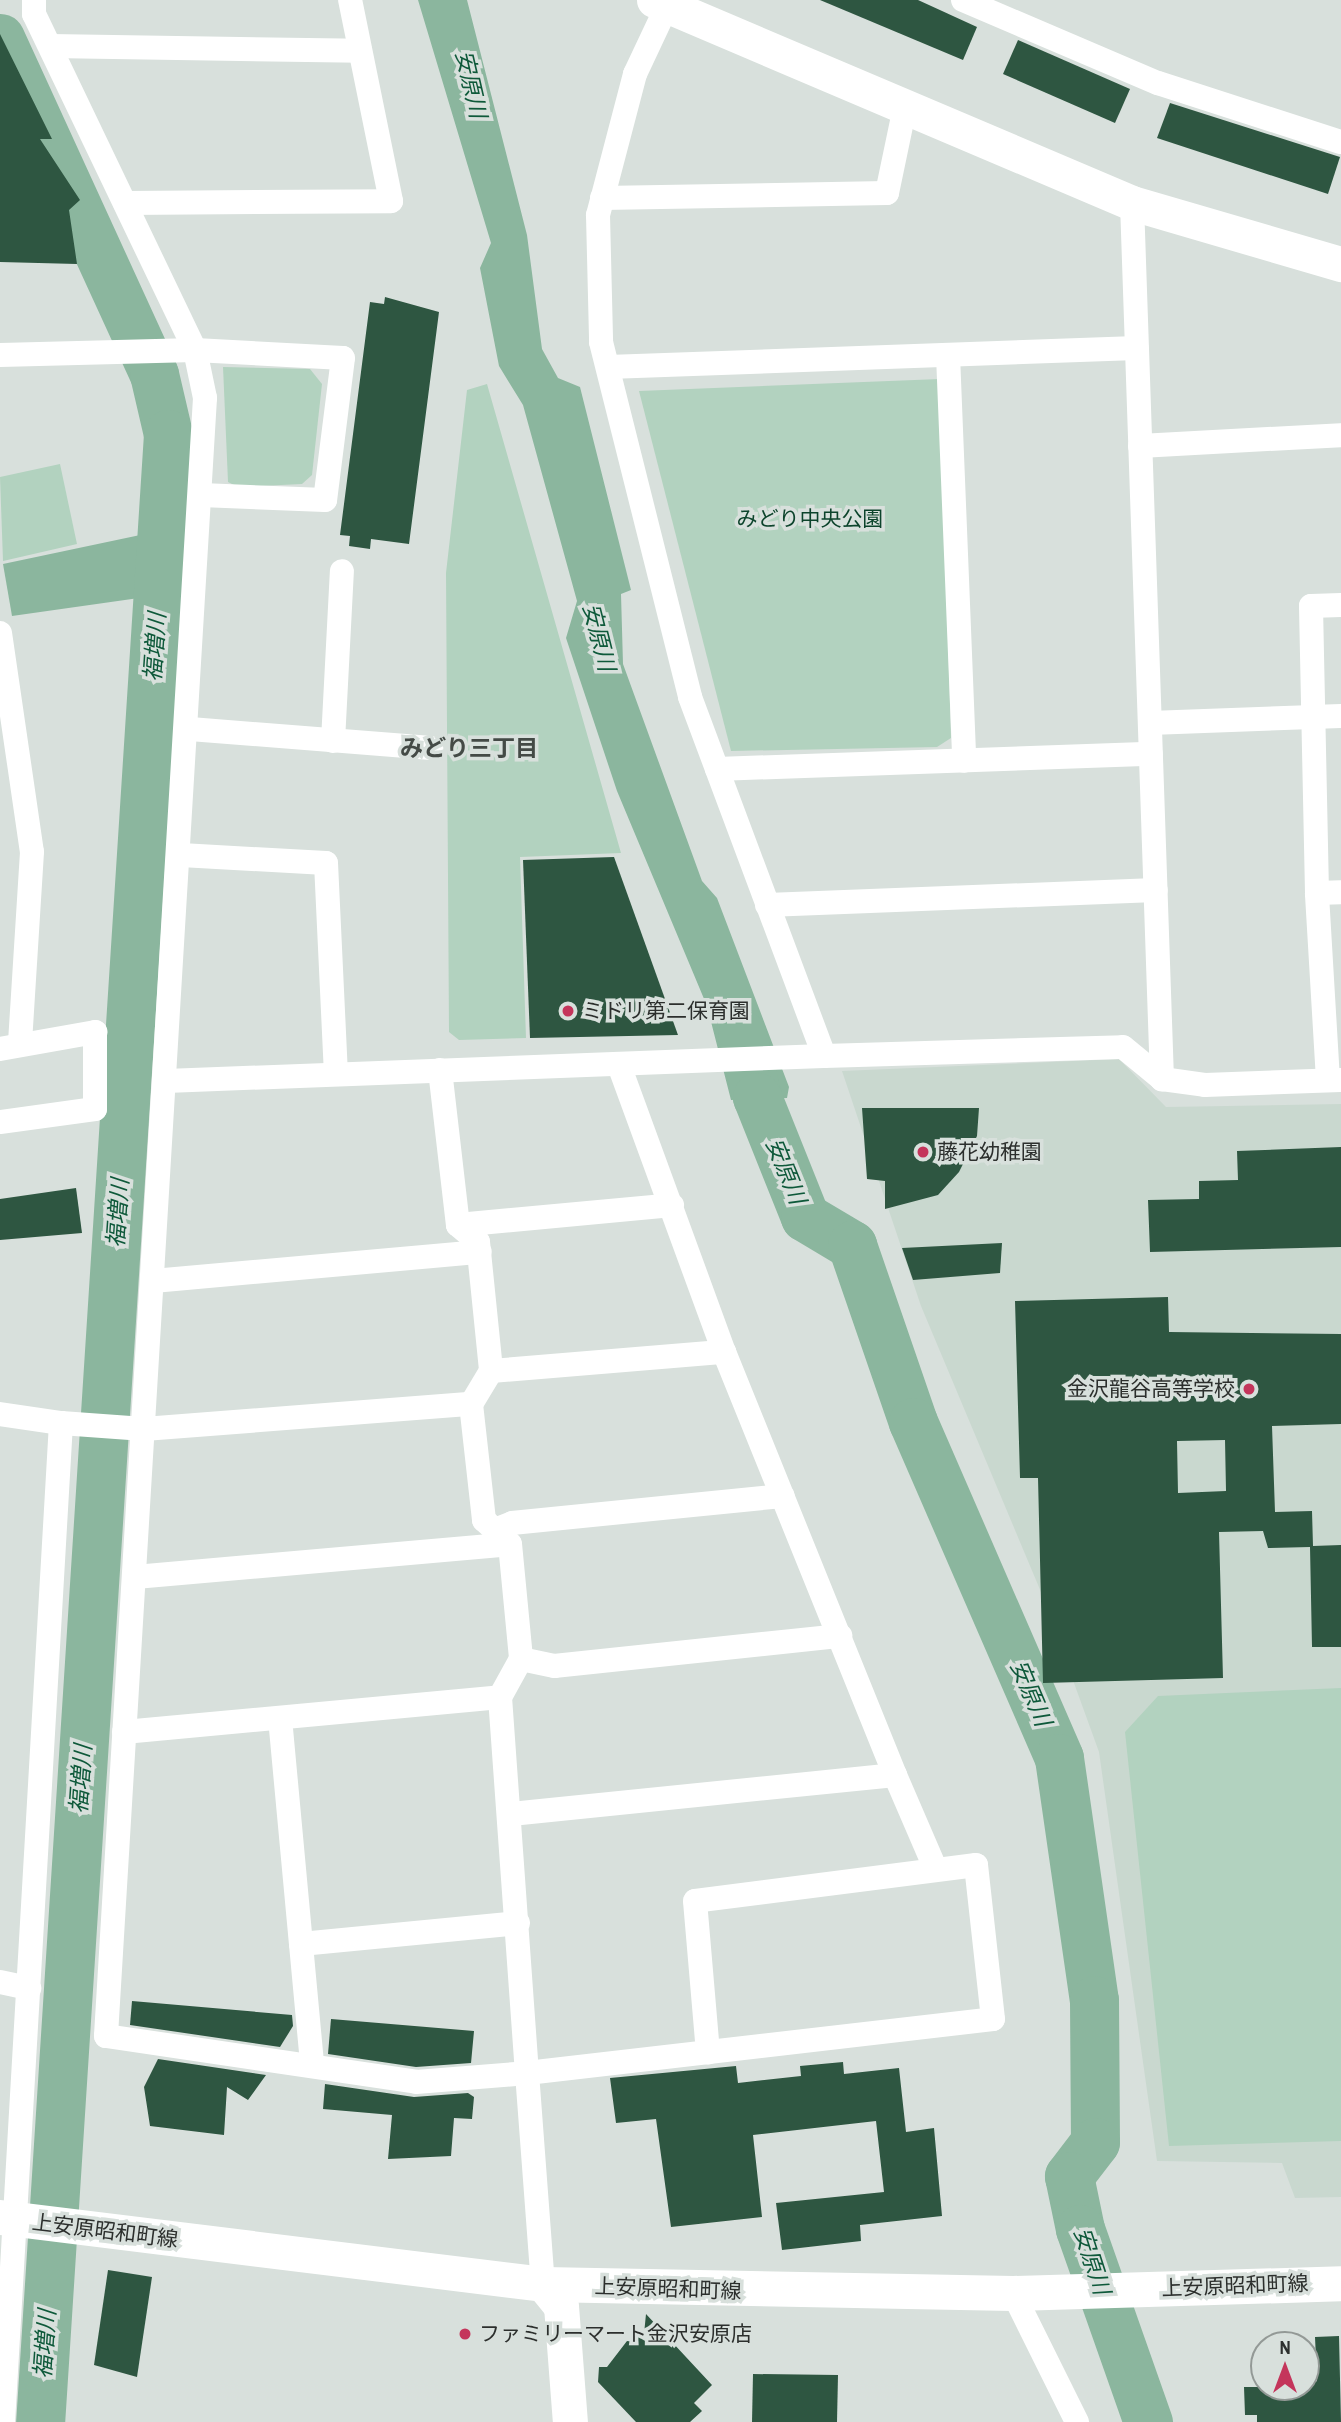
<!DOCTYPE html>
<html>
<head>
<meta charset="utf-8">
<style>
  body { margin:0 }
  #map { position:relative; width:1341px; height:2422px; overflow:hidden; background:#d8e0dc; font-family:"Archivo Narrow","Noto Sans JP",sans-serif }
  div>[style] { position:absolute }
  .built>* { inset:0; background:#c9d8cf }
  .green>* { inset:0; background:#b2d2bf }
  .water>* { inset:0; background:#8bb69e }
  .river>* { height:49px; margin:-24.5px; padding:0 24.5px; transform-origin:24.5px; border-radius:24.5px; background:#8bb69e }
  .building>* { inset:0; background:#2e5641 }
  .street>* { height:24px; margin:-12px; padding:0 12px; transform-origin:12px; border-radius:12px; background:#fff }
  .secondary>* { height:35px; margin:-17.5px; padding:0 17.5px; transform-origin:17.5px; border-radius:17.5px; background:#fff }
  .dots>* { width:19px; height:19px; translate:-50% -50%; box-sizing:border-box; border:4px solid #d8e0dc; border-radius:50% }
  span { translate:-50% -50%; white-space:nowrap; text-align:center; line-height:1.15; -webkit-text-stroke:7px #d8e0dc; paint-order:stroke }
  .park-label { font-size:21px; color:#0d442c }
  .poi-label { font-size:21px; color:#2c2f2d }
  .left { translate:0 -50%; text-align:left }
  .right { translate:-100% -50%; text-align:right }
  .street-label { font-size:21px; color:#2c2f2d }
  .water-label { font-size:23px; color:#0e593a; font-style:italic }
  .neighbourhood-label { font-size:23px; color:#444a46; font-weight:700 }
  .north { position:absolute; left:1250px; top:2331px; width:70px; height:70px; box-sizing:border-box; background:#d8e0dc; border:2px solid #939996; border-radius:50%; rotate:0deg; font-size:19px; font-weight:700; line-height:28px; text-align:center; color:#2c2f2d }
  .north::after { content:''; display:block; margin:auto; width:24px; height:32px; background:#c4355b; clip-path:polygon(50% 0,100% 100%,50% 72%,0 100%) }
</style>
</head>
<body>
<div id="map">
  <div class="built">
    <div style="clip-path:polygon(1119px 1059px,1166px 1107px,1341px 1104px,1341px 2197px,1295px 2198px,1282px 2163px,1157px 2161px,1099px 1752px,1041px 1592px,921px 1306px,842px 1071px)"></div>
  </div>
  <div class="green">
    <div style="clip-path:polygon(223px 367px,310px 369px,322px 384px,312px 475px,302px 484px,238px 487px,228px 482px)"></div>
    <div style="clip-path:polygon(940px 379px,951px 738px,937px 747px,731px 751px,639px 391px)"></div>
    <div style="clip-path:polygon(487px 384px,621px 853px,520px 857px,526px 1038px,459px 1040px,449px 1032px,446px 573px,467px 390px)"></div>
    <div style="clip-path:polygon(60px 464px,77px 544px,3px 561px,0 477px)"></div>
    <div style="clip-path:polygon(1341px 1688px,1341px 2141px,1169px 2146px,1125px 1732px,1158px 1696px)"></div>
  </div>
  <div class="water">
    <div style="clip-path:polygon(418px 0,467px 0,527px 235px,542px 349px,558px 378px,580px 387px,631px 590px,621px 594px,623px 664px,702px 881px,717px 898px,789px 1087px,787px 1098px,731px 1100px,707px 1006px,617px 791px,566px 638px,577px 601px,523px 405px,499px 366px,480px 268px,491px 243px)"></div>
    <div style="clip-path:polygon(145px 534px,139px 598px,12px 616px,3px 564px)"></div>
  </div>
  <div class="river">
    <div style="left:0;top:38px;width:370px;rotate:65.4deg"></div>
    <div style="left:154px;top:374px;width:62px;rotate:76.9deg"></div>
    <div style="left:168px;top:434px;width:1992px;rotate:93.68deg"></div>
    <div style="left:742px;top:1035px;width:64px;rotate:76.4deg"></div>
    <div style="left:757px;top:1097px;width:129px;rotate:68.2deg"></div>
    <div style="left:805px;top:1217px;width:55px;rotate:30.8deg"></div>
    <div style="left:852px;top:1245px;width:187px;rotate:71deg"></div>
    <div style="left:913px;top:1422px;width:366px;rotate:66.5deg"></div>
    <div style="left:1059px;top:1758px;width:245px;rotate:81.8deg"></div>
    <div style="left:1094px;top:2000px;width:142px;rotate:89.6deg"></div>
    <div style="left:1095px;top:2142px;width:43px;rotate:127.4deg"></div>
    <div style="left:1069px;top:2176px;width:54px;rotate:78.3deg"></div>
    <div style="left:1080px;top:2229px;width:205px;rotate:70.6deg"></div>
  </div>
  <div class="building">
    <div style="clip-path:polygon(820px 0,918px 0,977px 27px,963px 60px)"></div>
    <div style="clip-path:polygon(0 34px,52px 139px,40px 139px,80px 200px,69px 210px,77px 264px,0 262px)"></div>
    <div style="clip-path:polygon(1018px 40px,1130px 89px,1115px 123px,1003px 74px)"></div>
    <div style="clip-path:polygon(1170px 103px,1340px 157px,1328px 194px,1157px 138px)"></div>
    <div style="clip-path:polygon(385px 297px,439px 312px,409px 544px,371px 539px,370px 549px,349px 546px,350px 536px,340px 535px,370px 302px,384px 304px)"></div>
    <div style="clip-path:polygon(614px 857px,678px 1035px,530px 1038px,523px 860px)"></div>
    <div style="clip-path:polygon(862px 1108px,979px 1108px,977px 1136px,959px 1172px,938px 1195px,885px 1209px,885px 1181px,867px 1179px)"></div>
    <div style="clip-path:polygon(1341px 1147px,1341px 1247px,1150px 1252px,1148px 1200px,1199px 1199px,1199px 1181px,1238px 1180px,1237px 1151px)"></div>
    <div style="clip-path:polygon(76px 1188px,82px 1233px,0 1240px,0 1199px)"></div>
    <div style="clip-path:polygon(1002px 1243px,1000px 1273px,913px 1280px,902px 1248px)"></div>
    <div style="clip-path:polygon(evenodd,1168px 1297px,1169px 1332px,1341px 1334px,1341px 1424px,1272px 1426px,1275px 1512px,1312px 1511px,1313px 1546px,1341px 1545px,1341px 1647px,1312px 1647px,1310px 1547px,1268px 1548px,1263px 1531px,1219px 1532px,1223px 1678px,1043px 1683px,1038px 1478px,1020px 1478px,1015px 1301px,1168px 1297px,1225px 1440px,1226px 1491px,1178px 1493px,1177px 1441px,1225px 1440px)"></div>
    <div style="clip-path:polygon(132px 2001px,292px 2015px,293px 2026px,280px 2047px,130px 2025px)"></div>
    <div style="clip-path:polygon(331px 2019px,474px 2031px,471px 2063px,416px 2067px,328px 2054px)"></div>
    <div style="clip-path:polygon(158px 2059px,266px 2075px,248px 2100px,227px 2087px,224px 2135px,150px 2126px,144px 2087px)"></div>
    <div style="clip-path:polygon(843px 2062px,844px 2074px,899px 2068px,906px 2132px,934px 2128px,942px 2216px,860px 2225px,861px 2241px,782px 2250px,776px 2203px,884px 2192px,876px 2121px,753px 2135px,762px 2217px,671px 2227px,656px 2119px,616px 2123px,610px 2078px,736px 2066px,738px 2083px,801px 2076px,800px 2066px)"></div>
    <div style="clip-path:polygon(325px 2084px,414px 2097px,468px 2093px,474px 2097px,472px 2119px,454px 2118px,451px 2156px,388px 2159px,392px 2115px,323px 2109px)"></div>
    <div style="clip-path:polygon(108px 2270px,152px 2277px,137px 2377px,94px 2365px)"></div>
    <div style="clip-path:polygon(646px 2314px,712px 2385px,694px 2403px,702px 2411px,690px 2422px,636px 2422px,598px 2382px,599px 2367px,607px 2367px,627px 2341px,635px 2342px,636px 2333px,644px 2334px)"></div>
    <div style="clip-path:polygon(1339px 2336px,1341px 2422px,1257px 2422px,1257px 2415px,1245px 2415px,1244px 2387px,1306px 2387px,1317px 2381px,1315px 2337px)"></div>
    <div style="clip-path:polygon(753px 2374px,838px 2375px,837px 2422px,752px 2422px)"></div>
  </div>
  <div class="street">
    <div style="left:34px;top:0;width:14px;rotate:90deg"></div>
    <div style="left:34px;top:14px;width:373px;rotate:64.4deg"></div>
    <div style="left:195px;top:350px;width:148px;rotate:3.1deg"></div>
    <div style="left:343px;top:358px;width:143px;rotate:97.2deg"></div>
    <div style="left:325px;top:500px;width:124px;rotate:-177.7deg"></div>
    <div style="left:963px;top:0;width:212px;rotate:23.1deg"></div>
    <div style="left:1158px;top:83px;width:192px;rotate:17.9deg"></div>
    <div style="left:667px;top:6px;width:75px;rotate:115.2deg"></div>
    <div style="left:635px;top:74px;width:146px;rotate:104.7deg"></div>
    <div style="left:598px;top:215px;width:127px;rotate:88.6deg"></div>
    <div style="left:601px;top:342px;width:366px;rotate:75.9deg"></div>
    <div style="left:690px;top:697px;width:383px;rotate:69.5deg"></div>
    <div style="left:824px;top:1056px;width:299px;rotate:-1.7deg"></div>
    <div style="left:1123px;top:1047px;width:50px;rotate:39.4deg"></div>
    <div style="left:1162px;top:1079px;width:43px;rotate:7.9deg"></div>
    <div style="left:1205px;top:1085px;width:136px;rotate:-2.1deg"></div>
    <div style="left:50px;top:46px;width:310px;rotate:0.9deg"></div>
    <div style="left:602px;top:198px;width:285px;rotate:-1deg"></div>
    <div style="left:887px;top:193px;width:88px;rotate:-78.2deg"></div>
    <div style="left:125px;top:203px;width:266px;rotate:-0.4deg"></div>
    <div style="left:391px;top:201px;width:205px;rotate:-101.5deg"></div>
    <div style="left:1132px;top:203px;width:877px;rotate:88.04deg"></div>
    <div style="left:0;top:355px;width:195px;rotate:-1.5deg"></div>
    <div style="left:195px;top:350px;width:49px;rotate:78.2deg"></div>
    <div style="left:205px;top:398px;width:1641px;rotate:93.46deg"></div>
    <div style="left:106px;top:2036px;width:313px;rotate:8.4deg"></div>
    <div style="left:416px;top:2082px;width:111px;rotate:-4.6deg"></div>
    <div style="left:527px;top:2073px;width:212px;rotate:85.7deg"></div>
    <div style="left:948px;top:355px;width:406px;rotate:87.7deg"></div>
    <div style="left:608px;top:367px;width:529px;rotate:-2.06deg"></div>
    <div style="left:1140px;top:446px;width:201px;rotate:-3.1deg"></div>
    <div style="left:0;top:633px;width:221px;rotate:81.7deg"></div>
    <div style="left:32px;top:852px;width:193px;rotate:93.6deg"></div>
    <div style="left:1150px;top:723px;width:191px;rotate:-2.1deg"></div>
    <div style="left:190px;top:729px;width:242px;rotate:4.5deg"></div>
    <div style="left:333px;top:741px;width:170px;rotate:-87deg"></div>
    <div style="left:717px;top:769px;width:434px;rotate:-2deg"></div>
    <div style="left:181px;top:855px;width:145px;rotate:3.2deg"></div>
    <div style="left:326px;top:863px;width:211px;rotate:87.3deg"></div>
    <div style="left:1317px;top:893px;width:287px;rotate:-91.2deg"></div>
    <div style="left:1311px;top:606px;width:30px;rotate:-2deg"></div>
    <div style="left:767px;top:905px;width:389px;rotate:-2.2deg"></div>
    <div style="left:0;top:1049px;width:97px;rotate:-10.1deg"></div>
    <div style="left:95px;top:1032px;width:77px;rotate:90deg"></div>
    <div style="left:95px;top:1109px;width:96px;rotate:172.2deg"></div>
    <div style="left:440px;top:1070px;width:156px;rotate:83.4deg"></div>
    <div style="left:458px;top:1225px;width:26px;rotate:40deg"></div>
    <div style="left:478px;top:1242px;width:130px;rotate:84.2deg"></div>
    <div style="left:491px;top:1371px;width:39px;rotate:121deg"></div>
    <div style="left:471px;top:1404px;width:117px;rotate:83.6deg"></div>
    <div style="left:484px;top:1520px;width:35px;rotate:43deg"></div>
    <div style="left:510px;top:1544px;width:116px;rotate:84.5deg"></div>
    <div style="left:521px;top:1659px;width:43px;rotate:118.9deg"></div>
    <div style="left:500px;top:1697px;width:377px;rotate:85.9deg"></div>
    <div style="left:527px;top:2073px;width:469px;rotate:-6.6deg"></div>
    <div style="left:993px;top:2019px;width:155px;rotate:-96.3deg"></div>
    <div style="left:976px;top:1865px;width:283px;rotate:172.7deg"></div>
    <div style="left:695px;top:1901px;width:152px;rotate:85.1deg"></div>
    <div style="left:1328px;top:1080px;width:187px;rotate:-93.4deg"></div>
    <div style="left:1317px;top:893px;width:24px;rotate:-2deg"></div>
    <div style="left:166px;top:1081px;width:658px;rotate:-2.18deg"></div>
    <div style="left:458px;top:1225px;width:215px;rotate:-5.3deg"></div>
    <div style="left:153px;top:1281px;width:328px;rotate:-5.1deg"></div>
    <div style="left:491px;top:1371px;width:234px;rotate:-4.7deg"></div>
    <div style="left:0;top:1414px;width:62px;rotate:8.4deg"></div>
    <div style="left:61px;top:1423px;width:1001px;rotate:93.32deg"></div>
    <div style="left:61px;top:1423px;width:83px;rotate:4.1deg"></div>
    <div style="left:144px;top:1429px;width:328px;rotate:-4.4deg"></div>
    <div style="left:495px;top:1530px;width:18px;rotate:-22deg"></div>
    <div style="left:512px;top:1523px;width:272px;rotate:-5.7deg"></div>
    <div style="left:135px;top:1577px;width:376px;rotate:-5deg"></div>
    <div style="left:521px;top:1659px;width:34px;rotate:12deg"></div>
    <div style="left:554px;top:1666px;width:288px;rotate:-6deg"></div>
    <div style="left:280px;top:1718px;width:349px;rotate:84.7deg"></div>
    <div style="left:124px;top:1732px;width:378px;rotate:-5.3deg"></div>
    <div style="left:895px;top:1775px;width:103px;rotate:66.7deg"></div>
    <div style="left:511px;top:1814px;width:386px;rotate:-5.8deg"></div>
    <div style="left:895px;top:1775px;width:456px;rotate:-112deg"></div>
    <div style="left:724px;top:1352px;width:306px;rotate:-110.1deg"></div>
    <div style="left:301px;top:1944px;width:218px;rotate:-5.5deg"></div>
    <div style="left:0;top:1982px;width:30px;rotate:12deg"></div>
    <div style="left:1013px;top:2293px;width:144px;rotate:63.6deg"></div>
  </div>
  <div class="secondary">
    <div style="left:654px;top:0;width:519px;rotate:23.01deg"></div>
    <div style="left:1132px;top:203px;width:218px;rotate:16.3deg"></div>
    <div style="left:0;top:2217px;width:547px;rotate:7.03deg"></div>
    <div style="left:543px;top:2284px;width:470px;rotate:1.1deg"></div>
    <div style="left:1013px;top:2293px;width:328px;rotate:-1.7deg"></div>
    <div style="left:543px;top:2284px;width:28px;rotate:51deg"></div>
    <div style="left:561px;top:2306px;width:116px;rotate:85.6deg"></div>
  </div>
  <div class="dots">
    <div style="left:568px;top:1011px;background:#c4355b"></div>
    <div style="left:923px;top:1152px;background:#c4355b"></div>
    <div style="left:1249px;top:1389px;background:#c4355b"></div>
    <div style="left:465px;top:2334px;background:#c4355b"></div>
  </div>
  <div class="park-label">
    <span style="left:810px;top:519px">みどり中央公園</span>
  </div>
  <div class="poi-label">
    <span class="left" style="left:582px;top:1011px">ミドリ第二保育園</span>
    <span class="left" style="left:937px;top:1152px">藤花幼稚園</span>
    <span class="right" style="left:1235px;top:1389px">金沢龍谷高等学校</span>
    <span class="left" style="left:479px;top:2334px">ファミリーマート金沢安原店</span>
  </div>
  <div class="street-label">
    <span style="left:105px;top:2231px;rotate:7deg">上安原昭和町線</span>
    <span style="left:1235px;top:2286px;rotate:-2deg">上安原昭和町線</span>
    <span style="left:668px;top:2289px;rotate:2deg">上安原昭和町線</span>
  </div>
  <div class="water-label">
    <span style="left:471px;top:84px;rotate:77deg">安原川</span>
    <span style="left:599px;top:637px;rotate:76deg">安原川</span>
    <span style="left:155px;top:647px;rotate:-86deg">福増川</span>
    <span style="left:786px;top:1171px;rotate:68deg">安原川</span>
    <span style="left:118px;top:1213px;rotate:-86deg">福増川</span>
    <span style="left:1031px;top:1693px;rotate:67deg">安原川</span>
    <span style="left:81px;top:1779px;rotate:-86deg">福増川</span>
    <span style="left:1092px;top:2261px;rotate:72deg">安原川</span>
    <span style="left:45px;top:2344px;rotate:-86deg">福増川</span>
  </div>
  <div class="neighbourhood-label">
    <span style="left:469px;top:748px">みどり三丁目</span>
  </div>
  <div class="north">N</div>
</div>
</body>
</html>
